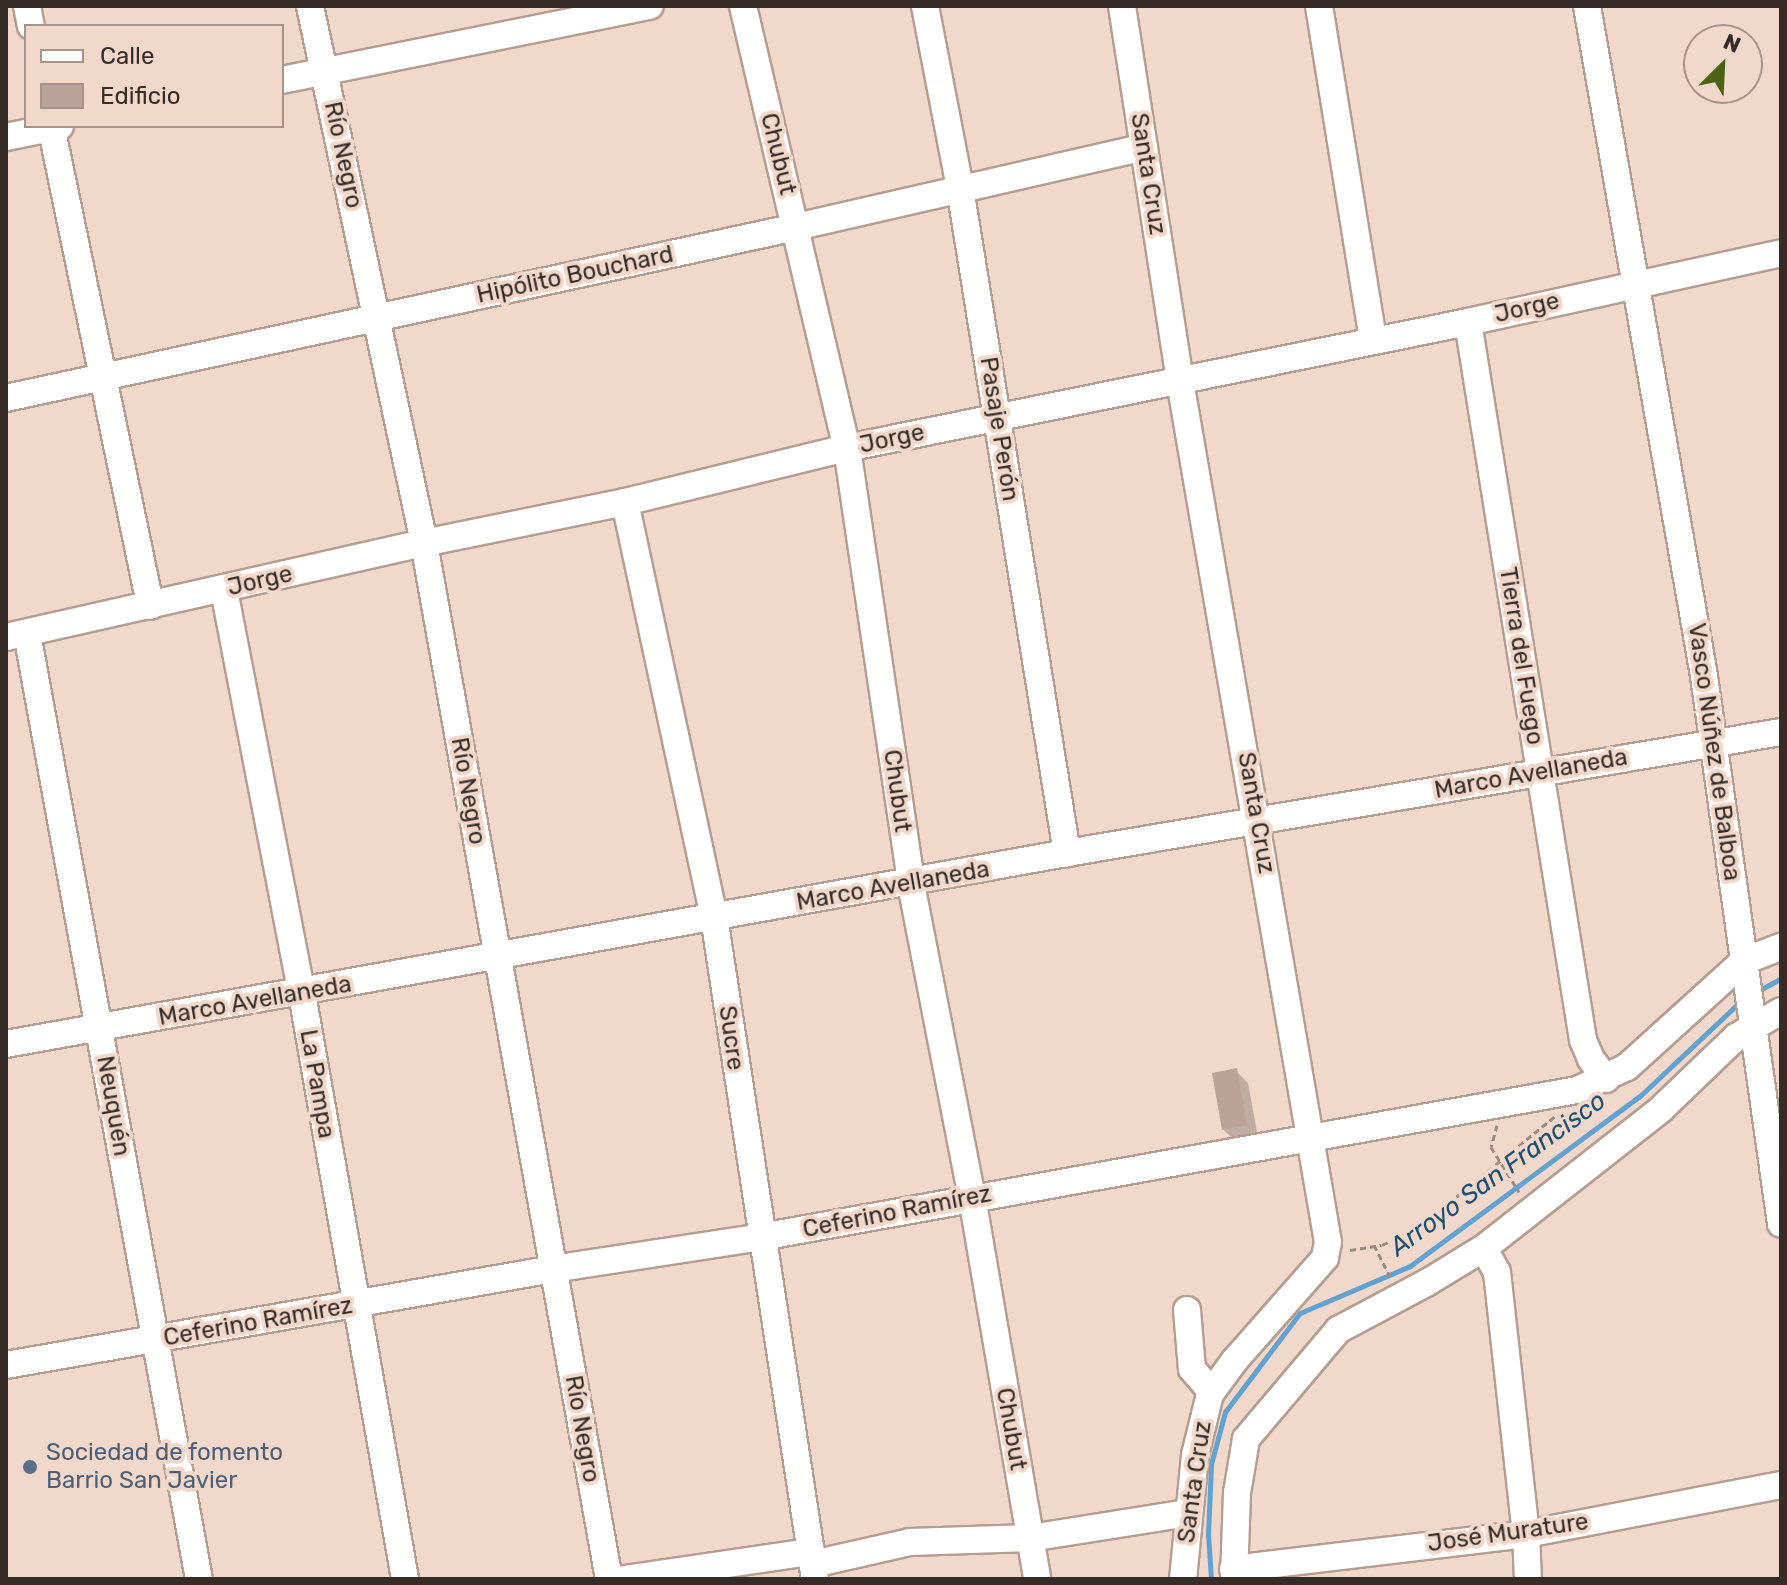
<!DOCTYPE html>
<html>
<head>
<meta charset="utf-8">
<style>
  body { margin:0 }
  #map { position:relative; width:1787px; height:1585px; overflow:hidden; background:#f1d8cb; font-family:Rubik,sans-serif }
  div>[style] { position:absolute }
  .shadow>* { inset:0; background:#0003 }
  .stream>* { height:5px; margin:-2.5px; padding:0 2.5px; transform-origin:2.5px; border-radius:2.5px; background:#62a2d1 }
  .building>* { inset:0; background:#bba397 }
  .path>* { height:3px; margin-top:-1.5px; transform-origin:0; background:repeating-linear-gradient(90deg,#9d8b82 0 6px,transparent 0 10px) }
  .roads { filter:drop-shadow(2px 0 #b49d91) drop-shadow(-2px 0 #b49d91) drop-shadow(0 2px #b49d91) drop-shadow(0 -2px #b49d91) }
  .minor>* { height:26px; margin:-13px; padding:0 13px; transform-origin:13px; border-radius:13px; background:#fff }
  .dots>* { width:22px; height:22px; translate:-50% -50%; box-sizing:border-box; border:4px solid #f1d8cb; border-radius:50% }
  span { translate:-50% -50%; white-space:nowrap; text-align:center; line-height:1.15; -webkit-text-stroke:8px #f1d8cb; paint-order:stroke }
  .street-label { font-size:24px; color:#362c27 }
  .service-label { font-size:24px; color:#4e5e75 }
  .left { translate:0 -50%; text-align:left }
  .water-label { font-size:26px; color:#1f4f70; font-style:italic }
  .frame { position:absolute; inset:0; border:8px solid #362c27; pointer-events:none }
  .legend { position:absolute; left:24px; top:24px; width:260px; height:104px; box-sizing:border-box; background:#f1d8cb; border:2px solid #a69389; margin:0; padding:10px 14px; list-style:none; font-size:24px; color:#362c27 }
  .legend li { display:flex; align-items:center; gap:16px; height:40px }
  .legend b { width:40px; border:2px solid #a69389 }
  .north { position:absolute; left:1683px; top:24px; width:80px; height:80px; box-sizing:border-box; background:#f1d8cb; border:2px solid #a69389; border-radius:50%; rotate:24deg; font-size:22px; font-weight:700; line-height:32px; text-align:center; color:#362c27 }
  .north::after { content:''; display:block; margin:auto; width:28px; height:36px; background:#496313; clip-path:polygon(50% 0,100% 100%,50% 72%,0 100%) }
</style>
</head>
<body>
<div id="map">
  <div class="shadow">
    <div style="clip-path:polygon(1236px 1071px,1248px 1083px,1258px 1137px,1235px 1141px,1223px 1129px)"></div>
  </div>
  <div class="stream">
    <div style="left:1758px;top:991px;width:26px;rotate:-29deg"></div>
    <div style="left:1211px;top:1579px;width:45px;rotate:-93.8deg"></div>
    <div style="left:1208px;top:1534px;width:70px;rotate:-87.5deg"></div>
    <div style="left:1211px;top:1464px;width:54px;rotate:-74.9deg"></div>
    <div style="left:1225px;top:1412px;width:124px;rotate:-52.9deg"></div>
    <div style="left:1300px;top:1313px;width:120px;rotate:-23.1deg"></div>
    <div style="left:1410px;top:1266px;width:286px;rotate:-36.5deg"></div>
    <div style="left:1640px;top:1096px;width:140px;rotate:-43.3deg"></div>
  </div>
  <div class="building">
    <div style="clip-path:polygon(1237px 1068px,1247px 1125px,1222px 1130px,1212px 1073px)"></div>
  </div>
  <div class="path">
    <div style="left:1497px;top:1125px;width:23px;rotate:105deg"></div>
    <div style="left:1491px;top:1147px;width:53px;rotate:58.1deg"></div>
    <div style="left:1374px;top:1245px;width:36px;rotate:63deg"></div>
    <div style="left:1350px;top:1250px;width:32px;rotate:-9deg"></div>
    <div style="left:1382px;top:1245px;width:40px;rotate:-25deg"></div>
    <div style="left:1418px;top:1228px;width:176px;rotate:-39.2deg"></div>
  </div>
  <div class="roads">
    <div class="minor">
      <div style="left:27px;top:6px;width:20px;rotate:79deg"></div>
      <div style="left:310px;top:6px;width:549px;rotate:78.01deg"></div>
      <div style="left:424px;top:543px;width:1052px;rotate:79.88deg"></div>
      <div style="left:743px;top:6px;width:454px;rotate:76.8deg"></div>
      <div style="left:847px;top:448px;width:441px;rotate:81.6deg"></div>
      <div style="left:911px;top:884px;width:319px;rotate:79deg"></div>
      <div style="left:972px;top:1197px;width:387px;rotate:80.3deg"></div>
      <div style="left:925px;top:6px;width:185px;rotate:79.1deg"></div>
      <div style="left:960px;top:188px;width:674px;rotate:80.86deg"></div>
      <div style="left:1122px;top:6px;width:379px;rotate:81.2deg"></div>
      <div style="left:1180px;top:381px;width:874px;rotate:80.25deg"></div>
      <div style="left:1328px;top:1242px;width:16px;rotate:101deg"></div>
      <div style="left:1325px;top:1258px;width:136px;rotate:131.4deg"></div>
      <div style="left:1235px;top:1360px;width:42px;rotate:126.3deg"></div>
      <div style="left:1210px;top:1394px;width:63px;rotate:103.8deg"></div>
      <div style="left:1195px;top:1455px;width:125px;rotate:95.5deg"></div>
      <div style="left:1319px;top:6px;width:337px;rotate:80.8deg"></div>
      <div style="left:1587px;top:6px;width:680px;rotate:80.09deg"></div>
      <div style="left:1704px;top:676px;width:553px;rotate:82deg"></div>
      <div style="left:282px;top:80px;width:375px;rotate:-11.4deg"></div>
      <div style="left:51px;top:126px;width:490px;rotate:78.3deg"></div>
      <div style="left:6px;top:137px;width:55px;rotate:-11.5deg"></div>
      <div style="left:1468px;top:322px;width:727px;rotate:80.9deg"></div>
      <div style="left:1583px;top:1040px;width:21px;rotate:67deg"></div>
      <div style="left:1591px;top:1059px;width:25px;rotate:53deg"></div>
      <div style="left:6px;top:398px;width:808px;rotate:-12.21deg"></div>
      <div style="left:796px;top:227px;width:357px;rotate:-12.9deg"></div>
      <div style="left:625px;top:502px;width:424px;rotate:77.9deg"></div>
      <div style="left:714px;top:917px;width:670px;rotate:81.33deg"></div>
      <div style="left:224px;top:590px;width:411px;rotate:79.1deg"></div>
      <div style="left:302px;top:994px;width:594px;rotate:80.01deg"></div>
      <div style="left:27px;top:633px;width:962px;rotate:79.7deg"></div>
      <div style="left:6px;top:637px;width:428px;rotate:-12.7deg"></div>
      <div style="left:424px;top:543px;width:205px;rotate:-11.5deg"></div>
      <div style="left:625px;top:502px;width:228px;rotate:-13.7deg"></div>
      <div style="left:847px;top:448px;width:634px;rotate:-11.47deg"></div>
      <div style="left:1468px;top:322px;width:321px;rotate:-12.4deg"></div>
      <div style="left:6px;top:1044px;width:1078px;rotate:-10.21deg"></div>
      <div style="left:1067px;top:853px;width:724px;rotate:-9.62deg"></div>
      <div style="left:1484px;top:1248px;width:27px;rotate:62deg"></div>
      <div style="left:1497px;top:1272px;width:264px;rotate:83.7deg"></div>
      <div style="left:1526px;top:1534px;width:45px;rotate:87.5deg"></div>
      <div style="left:1187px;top:1310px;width:59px;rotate:85.2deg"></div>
      <div style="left:1192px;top:1369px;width:30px;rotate:49deg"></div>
      <div style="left:6px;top:1365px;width:555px;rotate:-9.95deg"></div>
      <div style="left:553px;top:1269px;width:210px;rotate:-8.7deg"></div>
      <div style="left:761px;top:1237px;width:829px;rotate:-10.21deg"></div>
      <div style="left:1577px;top:1090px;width:55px;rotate:-24.7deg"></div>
      <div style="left:1627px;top:1067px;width:158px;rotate:-42.2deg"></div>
      <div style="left:1744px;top:961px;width:40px;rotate:-21deg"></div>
      <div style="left:813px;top:1564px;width:99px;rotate:-12.8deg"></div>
      <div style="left:910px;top:1542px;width:120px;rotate:-1.9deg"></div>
      <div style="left:1030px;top:1538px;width:159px;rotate:-9deg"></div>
      <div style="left:1233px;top:1569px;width:295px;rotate:-6.8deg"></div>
      <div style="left:1526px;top:1534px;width:260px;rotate:-10.9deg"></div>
      <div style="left:625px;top:1579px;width:188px;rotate:-8.3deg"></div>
      <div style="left:1234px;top:1579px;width:86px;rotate:-88deg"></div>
      <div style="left:1237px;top:1493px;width:55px;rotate:-80.5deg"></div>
      <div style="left:1246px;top:1439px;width:143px;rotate:-49.8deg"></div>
      <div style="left:1338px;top:1330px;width:102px;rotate:-28.1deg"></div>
      <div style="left:1428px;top:1282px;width:66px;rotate:-31.3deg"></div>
      <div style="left:1484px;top:1248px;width:225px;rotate:-38.1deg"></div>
      <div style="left:1661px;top:1109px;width:104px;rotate:-43.8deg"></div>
      <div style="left:1736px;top:1037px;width:52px;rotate:-30deg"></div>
    </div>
  </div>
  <div class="dots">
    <div style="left:30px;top:1467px;background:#5c6f8a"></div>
  </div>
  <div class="street-label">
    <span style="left:778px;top:154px;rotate:76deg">Chubut</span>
    <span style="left:343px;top:155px;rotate:78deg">Río Negro</span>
    <span style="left:1148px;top:174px;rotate:81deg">Santa Cruz</span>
    <span style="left:575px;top:275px;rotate:-12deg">Hipólito Bouchard</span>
    <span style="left:1527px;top:308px;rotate:-13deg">Jorge</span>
    <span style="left:999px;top:429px;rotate:81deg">Pasaje Perón</span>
    <span style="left:892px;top:439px;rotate:-12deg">Jorge</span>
    <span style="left:260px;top:581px;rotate:-13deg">Jorge</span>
    <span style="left:1521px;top:656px;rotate:81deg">Tierra del Fuego</span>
    <span style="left:1714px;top:752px;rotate:82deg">Vasco Núñez de Balboa</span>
    <span style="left:1531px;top:774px;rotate:-10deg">Marco Avellaneda</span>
    <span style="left:468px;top:791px;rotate:80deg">Río Negro</span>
    <span style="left:897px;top:791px;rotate:82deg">Chubut</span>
    <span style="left:1256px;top:813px;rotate:80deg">Santa Cruz</span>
    <span style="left:893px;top:886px;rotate:-10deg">Marco Avellaneda</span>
    <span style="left:255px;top:1001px;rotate:-10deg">Marco Avellaneda</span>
    <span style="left:731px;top:1038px;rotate:82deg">Sucre</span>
    <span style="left:317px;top:1084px;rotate:80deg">La Pampa</span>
    <span style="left:113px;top:1106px;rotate:80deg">Neuquén</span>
    <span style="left:897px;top:1212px;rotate:-11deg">Ceferino Ramírez</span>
    <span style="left:258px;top:1322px;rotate:-10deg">Ceferino Ramírez</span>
    <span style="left:582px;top:1429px;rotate:80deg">Río Negro</span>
    <span style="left:1011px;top:1429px;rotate:80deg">Chubut</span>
    <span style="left:1195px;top:1482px;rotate:-82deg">Santa Cruz</span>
    <span style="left:1508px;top:1533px;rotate:-8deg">José Murature</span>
  </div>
  <div class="service-label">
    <span class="left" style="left:46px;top:1467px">Sociedad de fomento<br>Barrio San Javier</span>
  </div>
  <div class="water-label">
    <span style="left:1498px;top:1174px;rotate:-36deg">Arroyo San Francisco</span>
  </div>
  <div class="frame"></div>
  <ul class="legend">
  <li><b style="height:10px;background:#fff"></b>Calle</li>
  <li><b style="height:22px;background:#bba397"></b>Edificio</li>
  </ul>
  <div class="north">N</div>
</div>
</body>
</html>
